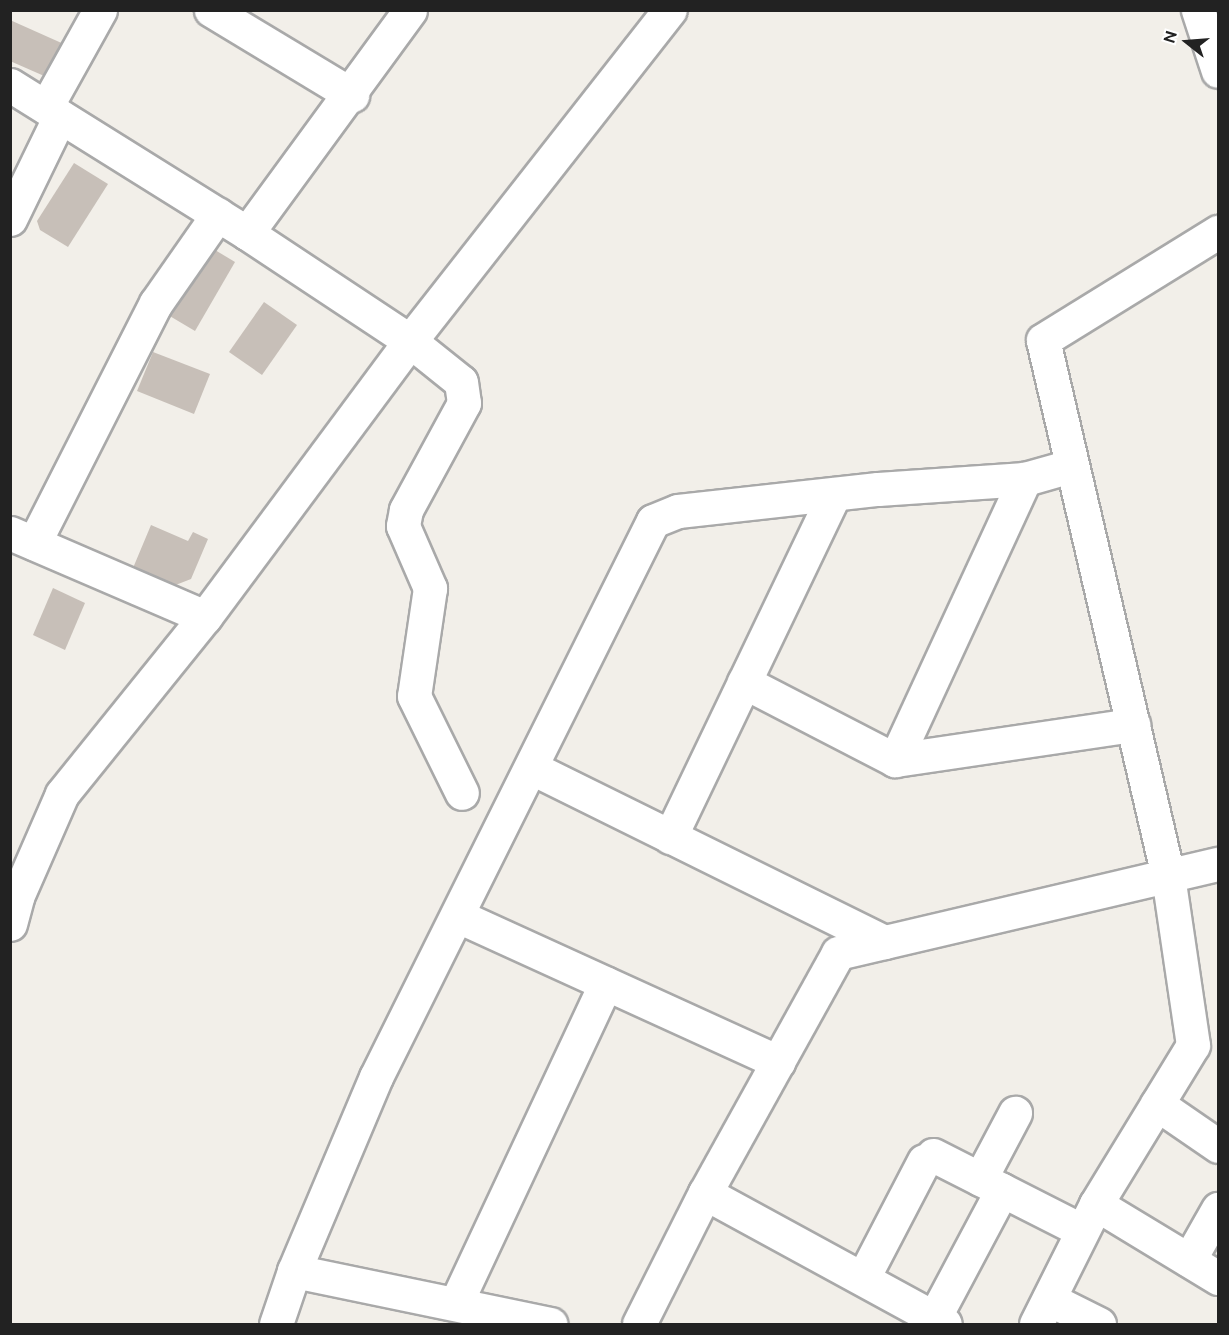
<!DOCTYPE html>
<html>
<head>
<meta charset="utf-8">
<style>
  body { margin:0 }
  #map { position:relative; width:1229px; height:1335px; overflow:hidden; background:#f2efe9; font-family:Ubuntu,sans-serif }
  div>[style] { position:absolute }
  .building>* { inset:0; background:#c7bfb8 }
  .roads { filter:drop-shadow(2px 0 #a9a9a9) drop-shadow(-2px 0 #a9a9a9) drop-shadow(0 2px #a9a9a9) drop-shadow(0 -2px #a9a9a9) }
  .minor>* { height:33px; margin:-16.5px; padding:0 16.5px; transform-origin:16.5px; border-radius:16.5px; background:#fff }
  span { translate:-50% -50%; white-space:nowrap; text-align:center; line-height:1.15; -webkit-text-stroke:6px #fff; paint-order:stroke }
  .frame { position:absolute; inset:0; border:12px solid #222; pointer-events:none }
  .north { position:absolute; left:1157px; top:12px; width:60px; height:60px; -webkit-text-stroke:4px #fff; paint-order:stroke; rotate:287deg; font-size:16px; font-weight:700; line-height:24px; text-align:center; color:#222 }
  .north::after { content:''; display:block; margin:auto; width:21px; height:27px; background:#222; clip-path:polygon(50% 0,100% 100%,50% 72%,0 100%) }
</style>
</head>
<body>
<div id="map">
  <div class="building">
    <div style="clip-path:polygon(10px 20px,66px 45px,51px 79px,10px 61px)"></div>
    <div style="clip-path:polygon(74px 163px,108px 184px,68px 247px,40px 230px,37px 221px)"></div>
    <div style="clip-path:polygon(205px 244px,235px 262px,195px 331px,168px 315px)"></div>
    <div style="clip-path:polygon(264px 302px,297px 325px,262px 375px,229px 352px)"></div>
    <div style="clip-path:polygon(153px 352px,210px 374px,194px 414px,137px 391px)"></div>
    <div style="clip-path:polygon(151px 525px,188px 541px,193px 532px,208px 539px,191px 579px,173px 586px,133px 568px)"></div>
    <div style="clip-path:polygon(53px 588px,85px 603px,65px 650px,33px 635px)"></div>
  </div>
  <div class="roads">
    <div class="minor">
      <div style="left:211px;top:10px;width:165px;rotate:31.1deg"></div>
      <div style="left:1198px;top:10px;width:64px;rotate:71.8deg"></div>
      <div style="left:10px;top:85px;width:279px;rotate:32deg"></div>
      <div style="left:247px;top:233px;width:196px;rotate:33.5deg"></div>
      <div style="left:410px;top:341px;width:65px;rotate:38.8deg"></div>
      <div style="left:461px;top:382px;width:21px;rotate:82deg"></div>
      <div style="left:464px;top:403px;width:122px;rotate:118.5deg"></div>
      <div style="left:406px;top:510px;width:16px;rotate:101deg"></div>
      <div style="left:403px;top:526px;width:68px;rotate:66.5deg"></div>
      <div style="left:430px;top:588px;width:109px;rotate:98.4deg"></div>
      <div style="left:414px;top:696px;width:108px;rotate:63.7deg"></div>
      <div style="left:46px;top:107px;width:111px;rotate:-60.9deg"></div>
      <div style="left:10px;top:219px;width:114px;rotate:-64.1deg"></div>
      <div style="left:247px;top:233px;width:276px;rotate:-53.8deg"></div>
      <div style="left:10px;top:533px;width:212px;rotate:23.3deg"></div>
      <div style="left:34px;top:543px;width:269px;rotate:-63.1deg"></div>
      <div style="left:156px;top:303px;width:108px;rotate:-55.1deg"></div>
      <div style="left:744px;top:682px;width:170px;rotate:27.3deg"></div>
      <div style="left:895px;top:760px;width:310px;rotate:-65.2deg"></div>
      <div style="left:895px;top:760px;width:241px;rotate:-8.4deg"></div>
      <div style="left:532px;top:768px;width:393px;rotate:26.3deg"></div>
      <div style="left:670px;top:837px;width:380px;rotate:-64.4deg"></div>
      <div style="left:458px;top:916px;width:352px;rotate:24.5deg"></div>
      <div style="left:10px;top:924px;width:28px;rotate:-75deg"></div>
      <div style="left:17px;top:897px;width:112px;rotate:-66.4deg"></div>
      <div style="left:62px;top:794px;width:228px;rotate:-51.1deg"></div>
      <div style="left:205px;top:617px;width:344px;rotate:-53.4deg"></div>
      <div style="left:410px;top:341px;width:421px;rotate:-51.9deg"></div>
      <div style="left:1157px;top:1104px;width:74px;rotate:34.5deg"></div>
      <div style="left:933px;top:1155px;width:166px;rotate:26.9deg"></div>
      <div style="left:980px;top:1179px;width:75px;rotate:-62.1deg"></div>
      <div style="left:705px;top:1193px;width:273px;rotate:28.6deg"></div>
      <div style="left:1096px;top:1204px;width:186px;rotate:-58.6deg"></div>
      <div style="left:1193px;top:1045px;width:171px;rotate:-98.4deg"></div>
      <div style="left:1168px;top:876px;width:550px;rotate:-103.13deg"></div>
      <div style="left:1043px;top:340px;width:206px;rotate:-31.7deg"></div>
      <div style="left:1189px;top:1260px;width:59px;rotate:-60.4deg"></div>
      <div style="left:294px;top:1271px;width:211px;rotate:-67.1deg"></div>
      <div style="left:376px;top:1077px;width:621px;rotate:-63.52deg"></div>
      <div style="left:653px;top:521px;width:27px;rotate:-22deg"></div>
      <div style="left:678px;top:511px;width:201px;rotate:-6.3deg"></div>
      <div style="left:878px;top:489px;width:147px;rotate:-3.9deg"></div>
      <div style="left:1025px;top:479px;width:48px;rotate:-15.8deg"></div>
      <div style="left:863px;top:1278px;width:132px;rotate:-62.5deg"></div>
      <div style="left:1049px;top:1299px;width:56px;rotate:26.6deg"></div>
      <div style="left:456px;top:1303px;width:353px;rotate:-64.9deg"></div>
      <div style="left:934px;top:1318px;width:145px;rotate:-62deg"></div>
      <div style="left:276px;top:1324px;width:56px;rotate:-71.2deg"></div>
      <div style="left:294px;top:1271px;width:262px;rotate:11.7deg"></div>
      <div style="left:639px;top:1324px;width:147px;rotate:-63.3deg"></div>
      <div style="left:705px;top:1193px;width:274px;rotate:-61deg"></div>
      <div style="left:838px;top:953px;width:390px;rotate:-13.2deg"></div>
      <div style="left:1036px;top:1324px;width:134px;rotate:-63.4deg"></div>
      <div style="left:1096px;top:1204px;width:143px;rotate:31.2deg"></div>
    </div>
  </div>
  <div class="frame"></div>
  <div class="north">N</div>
</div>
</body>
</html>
